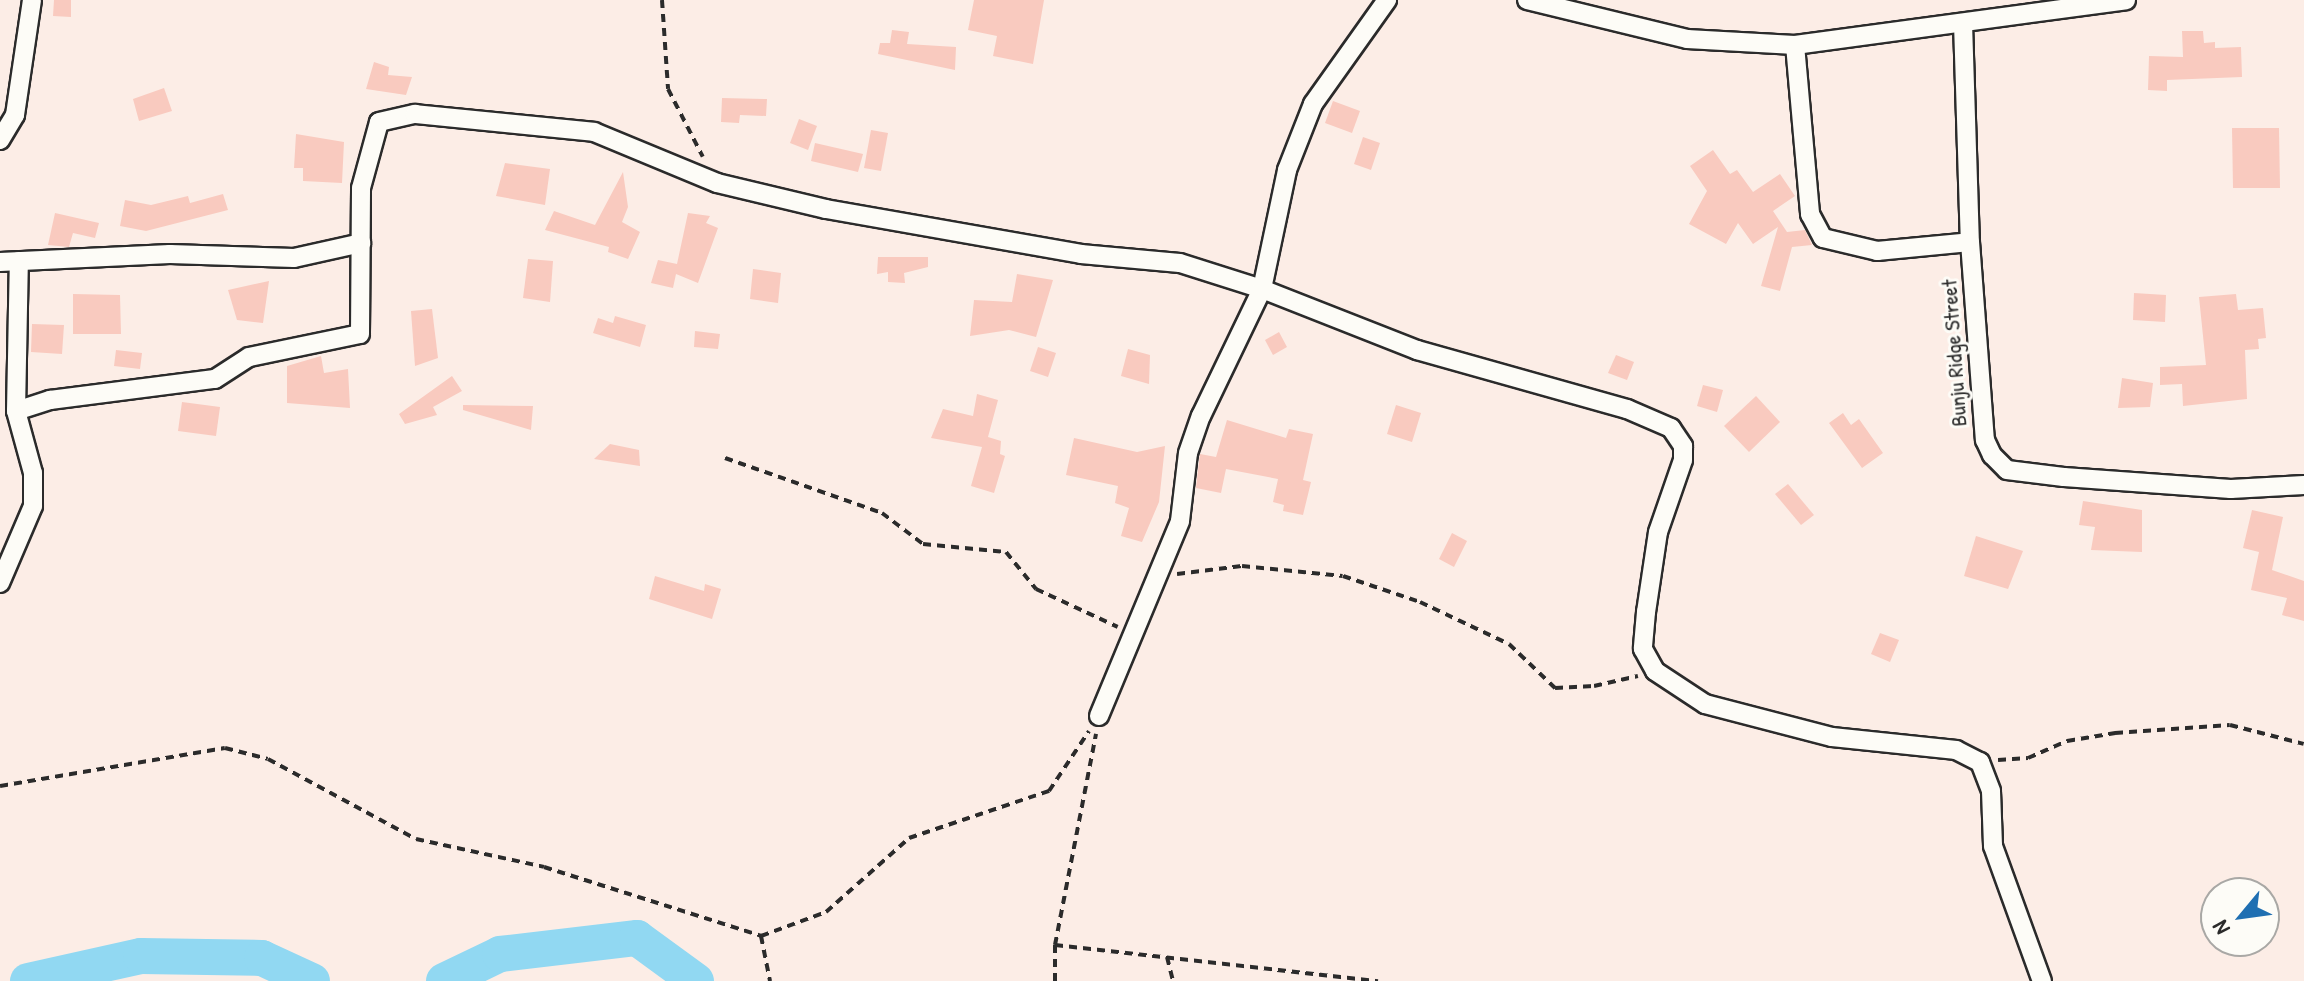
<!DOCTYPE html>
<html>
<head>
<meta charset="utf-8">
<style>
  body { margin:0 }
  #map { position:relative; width:2304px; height:981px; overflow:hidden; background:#fcede6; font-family:"Patrick Hand",sans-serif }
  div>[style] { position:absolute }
  .river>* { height:36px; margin:-18px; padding:0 18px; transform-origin:18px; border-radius:18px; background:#91d8f2 }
  .building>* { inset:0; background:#f9cabf }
  .path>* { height:4px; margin-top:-2px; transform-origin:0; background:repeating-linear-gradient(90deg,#2b2b2b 0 8px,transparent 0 14px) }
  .roads { filter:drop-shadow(2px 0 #2b2b2b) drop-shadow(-2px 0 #2b2b2b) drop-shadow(0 2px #2b2b2b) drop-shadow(0 -2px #2b2b2b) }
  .minor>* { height:18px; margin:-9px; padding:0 9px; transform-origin:9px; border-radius:9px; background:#fdfcf7 }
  span { translate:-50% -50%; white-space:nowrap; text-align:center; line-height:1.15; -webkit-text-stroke:6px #fdfcf7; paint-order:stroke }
  .street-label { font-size:22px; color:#2b2b2b }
  .north { position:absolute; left:2200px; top:877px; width:80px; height:80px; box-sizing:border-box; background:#fdfcf7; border:2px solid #a9a8a5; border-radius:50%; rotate:241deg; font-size:22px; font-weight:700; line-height:32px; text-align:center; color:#2b2b2b }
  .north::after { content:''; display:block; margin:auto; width:28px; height:36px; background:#1f6fb2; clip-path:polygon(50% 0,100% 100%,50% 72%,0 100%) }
</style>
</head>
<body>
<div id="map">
  <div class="river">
    <div style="left:28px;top:981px;width:116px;rotate:-12.5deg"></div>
    <div style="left:141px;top:956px;width:121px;rotate:0.9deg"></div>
    <div style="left:262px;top:958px;width:55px;rotate:24.7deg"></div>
    <div style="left:444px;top:981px;width:62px;rotate:-25.7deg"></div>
    <div style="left:500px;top:954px;width:138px;rotate:-6.7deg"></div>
    <div style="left:637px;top:938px;width:73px;rotate:36.1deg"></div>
  </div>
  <div class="building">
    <div style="clip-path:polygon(54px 0,71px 0,71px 17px,53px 16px)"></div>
    <div style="clip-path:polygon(974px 0,1044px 0,1033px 64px,993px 56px,997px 36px,968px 30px)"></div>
    <div style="clip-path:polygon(892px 30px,909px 32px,907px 44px,956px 47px,955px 70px,878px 54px,880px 43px,890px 43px)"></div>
    <div style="clip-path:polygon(2182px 31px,2203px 31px,2204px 43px,2215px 42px,2215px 48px,2241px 47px,2242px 77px,2167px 80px,2167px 91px,2148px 90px,2149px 56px,2183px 57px)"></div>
    <div style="clip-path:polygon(374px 62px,389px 67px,388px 75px,412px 77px,406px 95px,366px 89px)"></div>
    <div style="clip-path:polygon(164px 88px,172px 111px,139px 121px,133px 99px)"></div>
    <div style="clip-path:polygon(722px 98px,767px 99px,766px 116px,740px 115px,739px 123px,721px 122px)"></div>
    <div style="clip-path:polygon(1333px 101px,1360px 111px,1352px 133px,1325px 123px)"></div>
    <div style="clip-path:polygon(799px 119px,817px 126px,808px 150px,790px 143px)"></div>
    <div style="clip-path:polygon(2232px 128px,2279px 128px,2280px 188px,2233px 188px)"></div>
    <div style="clip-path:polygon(871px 130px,888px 133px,881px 171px,864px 168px)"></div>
    <div style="clip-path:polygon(296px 134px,344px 142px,342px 183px,303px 181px,303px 168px,294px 168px)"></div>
    <div style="clip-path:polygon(1363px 137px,1380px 143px,1371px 170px,1354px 164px)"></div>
    <div style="clip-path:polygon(815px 143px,863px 154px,858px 172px,811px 161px)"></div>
    <div style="clip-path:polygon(1713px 150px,1730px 174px,1737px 170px,1753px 192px,1780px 174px,1795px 196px,1773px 211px,1787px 232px,1805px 230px,1812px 245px,1792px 247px,1780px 291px,1761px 286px,1778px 227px,1753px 244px,1738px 223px,1726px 244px,1689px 224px,1707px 191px,1690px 166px)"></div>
    <div style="clip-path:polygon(505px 163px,550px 169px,545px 205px,496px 196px)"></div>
    <div style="clip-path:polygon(623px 172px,628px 207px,622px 222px,640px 232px,628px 259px,608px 252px,609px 247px,545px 230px,554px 211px,595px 225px)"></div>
    <div style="clip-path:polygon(223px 194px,228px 210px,146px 231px,120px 226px,125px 200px,151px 205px,188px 196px,190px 203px)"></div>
    <div style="clip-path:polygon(55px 213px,99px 223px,95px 238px,73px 233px,69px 247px,48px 245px)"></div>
    <div style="clip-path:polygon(688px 213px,710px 216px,706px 223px,718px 228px,698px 283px,676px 274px,673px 288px,651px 283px,658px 260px,677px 264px)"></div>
    <div style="clip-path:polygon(878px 257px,928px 257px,928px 267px,904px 273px,905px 283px,888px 282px,888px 272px,877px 274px)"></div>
    <div style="clip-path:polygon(528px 259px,553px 261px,550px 302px,523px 298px)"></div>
    <div style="clip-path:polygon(753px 269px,781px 273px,778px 303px,750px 299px)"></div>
    <div style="clip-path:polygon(1017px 274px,1053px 280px,1036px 337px,1009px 330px,970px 336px,974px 300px,1012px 302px)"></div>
    <div style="clip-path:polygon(269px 281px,263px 323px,237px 320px,228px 290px)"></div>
    <div style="clip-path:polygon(2134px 293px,2166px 295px,2165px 322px,2133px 320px)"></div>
    <div style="clip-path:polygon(73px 294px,120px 295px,121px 334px,73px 334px)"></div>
    <div style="clip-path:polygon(2236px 294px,2238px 310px,2263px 308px,2266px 338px,2258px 339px,2259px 349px,2245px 350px,2247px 399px,2183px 406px,2182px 384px,2160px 385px,2160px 367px,2206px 365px,2199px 297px)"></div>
    <div style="clip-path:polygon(432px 309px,438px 358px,415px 366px,411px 311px)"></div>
    <div style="clip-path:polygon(615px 316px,646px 325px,640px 347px,593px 333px,598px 318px,613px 323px)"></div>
    <div style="clip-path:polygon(32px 324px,64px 325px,62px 354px,31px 352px)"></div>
    <div style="clip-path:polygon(695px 331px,720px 334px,718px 349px,694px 347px)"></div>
    <div style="clip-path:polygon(1279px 332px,1287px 347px,1273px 355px,1265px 340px)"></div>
    <div style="clip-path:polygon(1038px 347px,1056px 353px,1048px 377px,1030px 371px)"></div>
    <div style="clip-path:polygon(1128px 349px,1150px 355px,1149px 384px,1121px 376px)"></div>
    <div style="clip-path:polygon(116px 350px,142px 353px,140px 369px,114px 366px)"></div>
    <div style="clip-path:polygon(1616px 355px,1634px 362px,1627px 380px,1608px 373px)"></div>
    <div style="clip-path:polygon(321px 356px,324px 373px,348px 369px,350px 408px,287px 403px,287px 366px)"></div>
    <div style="clip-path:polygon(452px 376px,462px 391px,433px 407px,437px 415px,405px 424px,399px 414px)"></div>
    <div style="clip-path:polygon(2122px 378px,2153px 383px,2150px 407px,2118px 408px)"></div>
    <div style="clip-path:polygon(1703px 385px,1723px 390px,1717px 412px,1697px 406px)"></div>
    <div style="clip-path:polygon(977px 394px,998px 400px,988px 437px,1001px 441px,1000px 454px,1005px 456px,994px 493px,971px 486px,982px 447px,931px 438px,943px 409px,973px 416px)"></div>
    <div style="clip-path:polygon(1756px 396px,1780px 422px,1749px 452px,1724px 426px)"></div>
    <div style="clip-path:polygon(182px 402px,220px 407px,216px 436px,178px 431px)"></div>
    <div style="clip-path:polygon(463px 405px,533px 406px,531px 430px,463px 410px)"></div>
    <div style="clip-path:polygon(1396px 405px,1421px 413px,1412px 442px,1387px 434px)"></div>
    <div style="clip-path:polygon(1843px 413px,1851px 425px,1859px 419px,1883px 453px,1862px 468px,1829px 423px)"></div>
    <div style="clip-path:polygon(1227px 420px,1286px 438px,1289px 429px,1313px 434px,1303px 480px,1311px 482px,1303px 515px,1283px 511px,1284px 505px,1273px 502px,1278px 479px,1226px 469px,1221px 493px,1196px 488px,1200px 454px,1216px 457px)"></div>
    <div style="clip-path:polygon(1074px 438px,1137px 452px,1165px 446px,1159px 502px,1142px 542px,1121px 536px,1129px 508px,1115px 503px,1118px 486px,1066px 475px)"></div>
    <div style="clip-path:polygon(610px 444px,639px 450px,640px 466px,594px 459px)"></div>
    <div style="clip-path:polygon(1788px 484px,1814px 515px,1801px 525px,1775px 494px)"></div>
    <div style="clip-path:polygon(2083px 501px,2142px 510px,2142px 552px,2091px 550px,2095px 527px,2079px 525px)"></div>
    <div style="clip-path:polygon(2252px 510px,2283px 517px,2272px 570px,2304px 581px,2304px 621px,2282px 615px,2287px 598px,2251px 590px,2259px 552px,2243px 548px)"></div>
    <div style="clip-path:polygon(1452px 533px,1467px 541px,1454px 567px,1439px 559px)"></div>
    <div style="clip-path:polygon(1976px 536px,2023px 551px,2008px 589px,1964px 576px)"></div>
    <div style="clip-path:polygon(655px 576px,704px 591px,705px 584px,721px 589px,712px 619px,649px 599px)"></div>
    <div style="clip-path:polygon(1880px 633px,1899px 640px,1890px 662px,1871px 654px)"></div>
  </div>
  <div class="path">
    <div style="left:662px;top:0;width:89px;rotate:86.1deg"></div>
    <div style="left:668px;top:89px;width:76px;rotate:62.8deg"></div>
    <div style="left:725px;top:458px;width:166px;rotate:19.3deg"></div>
    <div style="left:882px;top:513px;width:51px;rotate:37.1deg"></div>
    <div style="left:923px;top:544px;width:83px;rotate:5.5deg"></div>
    <div style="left:1006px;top:552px;width:48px;rotate:51deg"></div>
    <div style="left:1036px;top:589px;width:90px;rotate:24.9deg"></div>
    <div style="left:1177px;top:574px;width:65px;rotate:-7deg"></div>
    <div style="left:1242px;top:566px;width:101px;rotate:5.7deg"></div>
    <div style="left:1343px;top:576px;width:81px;rotate:18.7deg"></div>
    <div style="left:1420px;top:602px;width:98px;rotate:25.3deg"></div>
    <div style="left:1509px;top:644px;width:64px;rotate:43.7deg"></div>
    <div style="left:1555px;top:688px;width:39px;rotate:-3deg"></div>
    <div style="left:1594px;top:686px;width:45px;rotate:-12.8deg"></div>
    <div style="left:1998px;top:760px;width:30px;rotate:-4deg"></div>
    <div style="left:2028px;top:758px;width:43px;rotate:-23.6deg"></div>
    <div style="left:2067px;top:741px;width:49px;rotate:-9.5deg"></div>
    <div style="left:2115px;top:733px;width:115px;rotate:-4deg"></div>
    <div style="left:2230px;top:725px;width:76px;rotate:14.4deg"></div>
    <div style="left:0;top:786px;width:228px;rotate:-9.6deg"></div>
    <div style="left:225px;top:748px;width:44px;rotate:14.3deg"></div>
    <div style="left:268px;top:759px;width:168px;rotate:28.4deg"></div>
    <div style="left:416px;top:839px;width:131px;rotate:12.3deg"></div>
    <div style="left:544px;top:867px;width:228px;rotate:17.6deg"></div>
    <div style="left:761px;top:936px;width:69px;rotate:-20.3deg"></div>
    <div style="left:826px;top:912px;width:111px;rotate:-41.7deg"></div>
    <div style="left:909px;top:838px;width:148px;rotate:-18.6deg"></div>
    <div style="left:1049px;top:791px;width:72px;rotate:-56.3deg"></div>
    <div style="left:761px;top:936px;width:46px;rotate:78.7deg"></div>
    <div style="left:1055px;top:945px;width:325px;rotate:6.4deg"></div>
    <div style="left:1167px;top:957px;width:25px;rotate:76deg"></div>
    <div style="left:1055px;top:981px;width:36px;rotate:-90deg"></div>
    <div style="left:1055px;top:945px;width:215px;rotate:-79deg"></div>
  </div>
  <div class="roads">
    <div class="minor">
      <div style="left:1527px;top:0;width:165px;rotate:13.7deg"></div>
      <div style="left:1687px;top:39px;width:108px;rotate:3.2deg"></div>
      <div style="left:1795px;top:45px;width:334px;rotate:-7.7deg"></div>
      <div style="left:1963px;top:23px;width:219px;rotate:88.2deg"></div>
      <div style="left:1970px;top:242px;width:199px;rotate:85.7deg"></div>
      <div style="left:1985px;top:440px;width:17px;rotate:65deg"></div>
      <div style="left:1992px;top:455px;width:21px;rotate:45deg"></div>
      <div style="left:2007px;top:470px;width:57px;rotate:7deg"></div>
      <div style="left:2064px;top:477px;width:167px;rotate:4.1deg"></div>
      <div style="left:2231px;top:489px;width:73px;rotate:-3.1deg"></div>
      <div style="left:1795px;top:45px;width:170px;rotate:84.9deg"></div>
      <div style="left:1810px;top:214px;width:27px;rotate:62deg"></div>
      <div style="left:1823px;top:238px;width:56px;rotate:13.5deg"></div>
      <div style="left:1877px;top:251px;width:93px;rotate:-5.5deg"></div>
      <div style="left:0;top:140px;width:29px;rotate:-59deg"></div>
      <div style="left:15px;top:115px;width:116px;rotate:-81.6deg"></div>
      <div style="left:0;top:262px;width:170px;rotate:-2.7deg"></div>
      <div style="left:170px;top:254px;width:124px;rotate:1.8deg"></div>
      <div style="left:294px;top:258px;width:69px;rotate:-12.6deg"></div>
      <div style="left:16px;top:411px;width:36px;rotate:-18deg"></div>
      <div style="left:50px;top:400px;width:166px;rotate:-7.3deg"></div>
      <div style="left:215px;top:379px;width:40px;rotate:-32.9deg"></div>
      <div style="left:249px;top:357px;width:113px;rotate:-11.7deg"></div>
      <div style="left:360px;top:334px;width:146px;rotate:-89.6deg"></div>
      <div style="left:361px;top:188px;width:68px;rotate:-74.7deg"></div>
      <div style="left:379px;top:122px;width:37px;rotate:-13deg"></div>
      <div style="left:415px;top:114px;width:180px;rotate:5.7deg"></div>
      <div style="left:594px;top:132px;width:133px;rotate:22.5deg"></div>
      <div style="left:717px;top:183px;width:112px;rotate:13.4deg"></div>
      <div style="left:826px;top:209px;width:259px;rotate:10deg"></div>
      <div style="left:1081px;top:254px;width:99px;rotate:5.2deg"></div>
      <div style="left:1180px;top:263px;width:86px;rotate:17.6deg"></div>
      <div style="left:1262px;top:289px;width:167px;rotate:21.5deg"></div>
      <div style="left:1417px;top:350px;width:218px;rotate:15.7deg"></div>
      <div style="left:1627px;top:409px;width:48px;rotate:23.4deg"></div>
      <div style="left:1671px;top:428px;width:22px;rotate:56deg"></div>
      <div style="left:1683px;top:446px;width:14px;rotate:90deg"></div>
      <div style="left:1683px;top:460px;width:76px;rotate:109.1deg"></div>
      <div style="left:1658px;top:532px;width:81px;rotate:98.5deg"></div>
      <div style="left:1646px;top:612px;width:37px;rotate:95deg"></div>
      <div style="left:1643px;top:649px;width:25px;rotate:61deg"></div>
      <div style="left:1655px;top:671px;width:60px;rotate:33.4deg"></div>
      <div style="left:1705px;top:704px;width:131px;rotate:14.6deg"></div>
      <div style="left:1832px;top:737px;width:125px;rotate:6deg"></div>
      <div style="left:1956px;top:750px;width:27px;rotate:27deg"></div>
      <div style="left:1980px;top:762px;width:31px;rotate:69deg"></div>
      <div style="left:1991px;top:791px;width:55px;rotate:87.9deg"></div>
      <div style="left:1993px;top:846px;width:144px;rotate:70.1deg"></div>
      <div style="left:0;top:583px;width:84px;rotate:-66.8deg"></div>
      <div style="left:33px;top:506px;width:33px;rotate:-90deg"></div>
      <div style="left:33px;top:473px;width:64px;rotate:-105.3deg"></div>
      <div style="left:16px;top:411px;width:150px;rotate:-88.9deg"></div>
      <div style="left:1099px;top:716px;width:211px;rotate:-67.4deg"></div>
      <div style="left:1180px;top:521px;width:68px;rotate:-83.3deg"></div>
      <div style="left:1188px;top:453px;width:39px;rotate:-71deg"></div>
      <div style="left:1201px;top:416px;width:141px;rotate:-64.3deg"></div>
      <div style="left:1262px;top:289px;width:122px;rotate:-78.1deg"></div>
      <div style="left:1287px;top:170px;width:71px;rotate:-68.5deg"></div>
      <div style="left:1313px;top:104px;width:128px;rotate:-54.6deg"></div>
    </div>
  </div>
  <div class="street-label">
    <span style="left:1954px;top:353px;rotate:-94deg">Bunju Ridge Street</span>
  </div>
  <div class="north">N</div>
</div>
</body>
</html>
